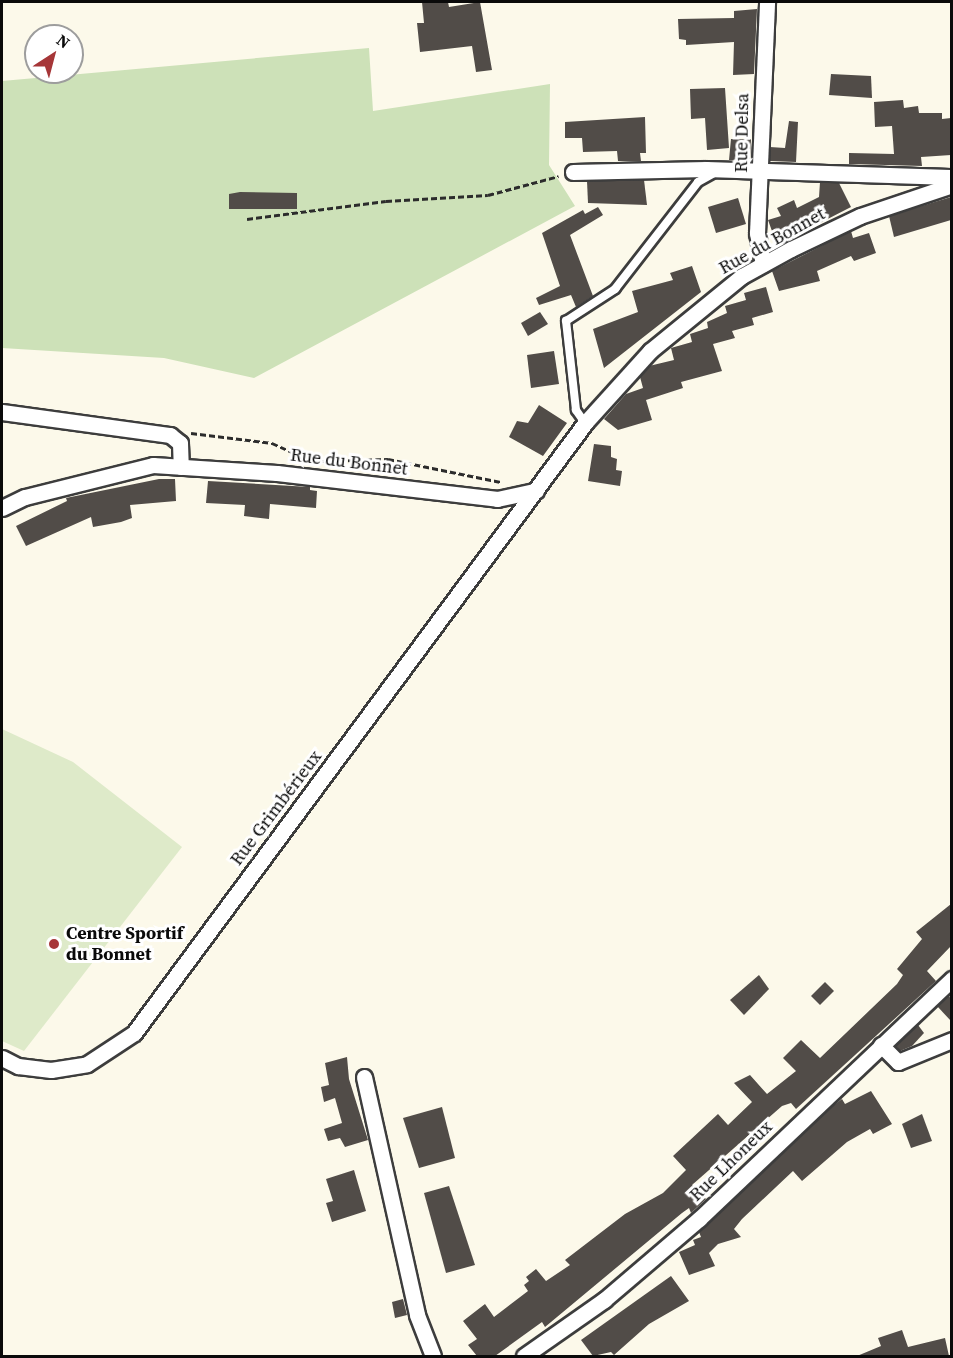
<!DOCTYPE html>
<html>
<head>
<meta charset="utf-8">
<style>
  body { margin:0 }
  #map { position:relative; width:953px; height:1358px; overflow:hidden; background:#fcf9ea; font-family:"Source Serif 4",serif }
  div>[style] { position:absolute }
  .green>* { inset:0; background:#cde1b8 }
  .pitch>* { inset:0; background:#deeac9 }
  .building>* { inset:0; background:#514c48 }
  .path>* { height:3px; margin-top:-1.5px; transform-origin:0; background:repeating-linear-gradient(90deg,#2c2c2c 0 6px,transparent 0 9px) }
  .roads { filter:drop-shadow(2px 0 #3d3d3d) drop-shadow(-2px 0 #3d3d3d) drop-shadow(0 2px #3d3d3d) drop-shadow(0 -2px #3d3d3d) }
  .service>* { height:8px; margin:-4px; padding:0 4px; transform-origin:4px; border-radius:4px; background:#fff }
  .minor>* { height:15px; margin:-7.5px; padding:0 7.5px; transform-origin:7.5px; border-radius:7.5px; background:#fff }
  .dots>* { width:16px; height:16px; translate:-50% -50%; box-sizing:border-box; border:3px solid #fff; border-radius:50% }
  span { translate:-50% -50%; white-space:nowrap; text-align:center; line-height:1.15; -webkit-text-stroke:6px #fff; paint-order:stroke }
  .street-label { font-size:18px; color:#0a0a0a }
  .poi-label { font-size:18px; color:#0a0a0a; font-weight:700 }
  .left { translate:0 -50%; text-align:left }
  .frame { position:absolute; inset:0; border:3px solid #0a0a0a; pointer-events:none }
  .north { position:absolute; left:24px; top:24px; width:60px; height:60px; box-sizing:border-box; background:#fff; border:2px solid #9d9d9d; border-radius:50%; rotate:36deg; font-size:16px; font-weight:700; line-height:24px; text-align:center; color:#0a0a0a }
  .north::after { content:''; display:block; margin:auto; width:21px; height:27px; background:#a63638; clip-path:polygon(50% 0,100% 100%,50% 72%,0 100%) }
</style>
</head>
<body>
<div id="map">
  <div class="green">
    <div style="clip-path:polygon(369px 48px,373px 111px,550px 84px,549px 165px,575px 206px,254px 378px,164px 358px,2px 348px,2px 81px)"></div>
  </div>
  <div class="pitch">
    <div style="clip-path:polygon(2px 729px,73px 762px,182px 847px,24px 1051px,2px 1041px)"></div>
  </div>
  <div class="building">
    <div style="clip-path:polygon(422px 2px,448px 2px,449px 7px,480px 2px,492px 70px,476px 72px,472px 46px,420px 52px,417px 23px,424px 23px)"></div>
    <div style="clip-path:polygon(757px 9px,754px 74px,733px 75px,734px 42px,686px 45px,686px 40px,679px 39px,678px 19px,734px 18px,734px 11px)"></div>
    <div style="clip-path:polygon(831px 74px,871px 76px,872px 98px,829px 95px)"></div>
    <div style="clip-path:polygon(725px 88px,729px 148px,707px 150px,705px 118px,691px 119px,690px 89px)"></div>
    <div style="clip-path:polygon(903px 100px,904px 108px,918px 106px,919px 113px,942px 113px,942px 119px,951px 118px,951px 155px,921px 157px,922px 166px,849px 164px,849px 153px,894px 154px,892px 126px,875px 127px,874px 102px)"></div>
    <div style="clip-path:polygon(645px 117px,646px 153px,640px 153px,641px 161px,618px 161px,617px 151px,583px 152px,582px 138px,565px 138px,565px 122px)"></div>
    <div style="clip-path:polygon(789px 121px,798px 122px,796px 162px,770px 161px,770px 147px,785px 148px)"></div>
    <div style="clip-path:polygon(731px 139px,751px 139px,750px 161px,729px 160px)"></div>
    <div style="clip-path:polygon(644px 180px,647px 205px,588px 203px,587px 181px)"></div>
    <div style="clip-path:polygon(820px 182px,839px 183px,851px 207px,777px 245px,768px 220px,781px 216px,777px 208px,794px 200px,797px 208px,819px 197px)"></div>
    <div style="clip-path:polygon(240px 192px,297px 193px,297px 209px,229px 209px,229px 194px)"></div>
    <div style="clip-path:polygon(951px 197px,951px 220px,894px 237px,889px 216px)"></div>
    <div style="clip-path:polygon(738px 198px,746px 224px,716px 233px,708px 207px)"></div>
    <div style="clip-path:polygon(598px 207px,603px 215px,570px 235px,593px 296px,576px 307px,571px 295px,539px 305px,536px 298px,560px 286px,542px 233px,583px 210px,585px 214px)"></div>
    <div style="clip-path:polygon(851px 231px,853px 238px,869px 233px,876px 253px,854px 261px,851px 256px,817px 271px,820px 281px,779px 291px,772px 271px)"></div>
    <div style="clip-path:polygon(692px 266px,701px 292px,604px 368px,593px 329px,638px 312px,632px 291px,673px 280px,670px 273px)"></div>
    <div style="clip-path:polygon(766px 287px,773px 312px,752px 318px,754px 325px,732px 331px,735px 338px,713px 344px,722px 371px,681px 382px,683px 388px,646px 400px,652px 420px,618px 430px,604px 419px,626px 394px,643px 388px,640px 377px,649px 366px,674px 360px,671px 348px,692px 342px,690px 334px,708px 328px,707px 322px,727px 313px,725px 306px,746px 300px,744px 293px)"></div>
    <div style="clip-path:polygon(540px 312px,548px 324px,528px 336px,521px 323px)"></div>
    <div style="clip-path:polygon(554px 351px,559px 384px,531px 388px,527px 355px)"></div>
    <div style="clip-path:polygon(539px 405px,567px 423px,543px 456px,509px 437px,517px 421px,528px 423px)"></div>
    <div style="clip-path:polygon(594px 444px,611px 446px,611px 457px,617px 459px,616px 470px,622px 471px,620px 486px,588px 481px)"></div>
    <div style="clip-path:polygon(159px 479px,175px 479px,176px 501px,130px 505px,132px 518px,121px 522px,93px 527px,91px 517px,26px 546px,16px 526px,67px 501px,66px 498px)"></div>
    <div style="clip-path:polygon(208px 481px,310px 487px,310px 490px,317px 491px,316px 508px,270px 504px,269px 519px,244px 516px,245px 505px,206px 503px)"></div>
    <div style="clip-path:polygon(951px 904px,951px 946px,927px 971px,936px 981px,796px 1109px,791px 1103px,782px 1106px,692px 1185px,706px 1199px,691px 1213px,689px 1208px,682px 1213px,545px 1327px,542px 1322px,495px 1356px,477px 1356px,468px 1345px,477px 1339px,463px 1321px,485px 1304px,494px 1317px,528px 1291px,524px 1285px,529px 1281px,526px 1277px,536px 1269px,546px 1281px,570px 1265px,565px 1260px,625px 1214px,663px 1193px,686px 1170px,673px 1156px,718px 1114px,728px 1125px,752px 1102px,734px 1083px,750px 1075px,767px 1094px,796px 1071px,783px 1058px,801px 1040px,820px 1058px,897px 984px,903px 975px,897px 969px,922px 939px,916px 932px)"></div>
    <div style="clip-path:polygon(759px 975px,769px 989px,744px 1015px,730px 1000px)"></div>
    <div style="clip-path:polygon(825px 982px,834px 991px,820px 1005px,811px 996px)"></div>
    <div style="clip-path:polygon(949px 996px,951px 999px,951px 1021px,937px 1006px)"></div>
    <div style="clip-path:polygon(918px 1025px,924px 1033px,912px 1046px,900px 1051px,896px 1046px)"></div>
    <div style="clip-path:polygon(347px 1057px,349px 1079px,368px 1140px,345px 1147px,340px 1138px,328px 1141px,324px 1129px,342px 1123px,335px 1098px,324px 1102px,321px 1087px,329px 1085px,325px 1063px)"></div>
    <div style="clip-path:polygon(871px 1091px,892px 1124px,873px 1134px,870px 1129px,847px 1142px,802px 1181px,793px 1171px,742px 1219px,734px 1229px,741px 1237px,718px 1244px,709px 1253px,715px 1266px,689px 1275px,679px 1252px,695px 1245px,693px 1240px,701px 1237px,699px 1232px,834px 1105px,842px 1099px,845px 1104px)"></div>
    <div style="clip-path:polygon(442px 1107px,455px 1158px,419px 1168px,403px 1118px)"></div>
    <div style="clip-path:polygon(922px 1114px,932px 1141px,911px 1148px,902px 1124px)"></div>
    <div style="clip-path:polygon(354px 1170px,366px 1211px,332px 1222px,326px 1203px,333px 1201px,326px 1179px)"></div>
    <div style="clip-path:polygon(449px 1186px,475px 1265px,446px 1273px,424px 1193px)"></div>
    <div style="clip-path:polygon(671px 1276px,689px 1301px,649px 1324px,614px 1355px,611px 1352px,593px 1356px,581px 1340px)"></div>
    <div style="clip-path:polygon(403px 1299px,407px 1315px,395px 1318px,392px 1302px)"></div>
    <div style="clip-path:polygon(902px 1330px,908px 1347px,945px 1338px,949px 1356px,857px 1356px,881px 1346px,878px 1338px)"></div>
  </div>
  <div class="path">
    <div style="left:247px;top:219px;width:140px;rotate:-7.4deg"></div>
    <div style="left:386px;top:201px;width:102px;rotate:-3.4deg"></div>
    <div style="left:488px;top:195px;width:73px;rotate:-15deg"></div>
    <div style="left:191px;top:433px;width:82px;rotate:7deg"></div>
    <div style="left:272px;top:443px;width:44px;rotate:24.2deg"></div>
    <div style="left:321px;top:461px;width:67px;rotate:-1.7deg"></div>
    <div style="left:388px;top:459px;width:115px;rotate:11.5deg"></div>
  </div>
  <div class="roads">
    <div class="service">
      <div style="left:585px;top:423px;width:16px;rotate:-125deg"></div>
      <div style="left:576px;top:410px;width:90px;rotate:-96.4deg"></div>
      <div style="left:566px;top:321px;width:59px;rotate:-33.1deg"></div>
      <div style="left:615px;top:289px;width:135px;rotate:-52.2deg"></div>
      <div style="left:698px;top:182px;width:18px;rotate:-29deg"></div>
    </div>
    <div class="minor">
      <div style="left:573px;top:172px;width:133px;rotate:-1.3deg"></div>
      <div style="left:706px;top:169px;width:246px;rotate:1.9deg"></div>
      <div style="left:763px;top:264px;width:32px;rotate:-101deg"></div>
      <div style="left:757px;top:233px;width:231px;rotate:-87.5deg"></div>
      <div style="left:2px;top:412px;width:170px;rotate:7.8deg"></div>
      <div style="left:170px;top:435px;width:13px;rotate:39deg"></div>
      <div style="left:180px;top:443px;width:24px;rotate:88deg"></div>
      <div style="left:2px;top:508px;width:25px;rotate:-26deg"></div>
      <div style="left:25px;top:497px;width:132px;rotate:-14deg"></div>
      <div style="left:153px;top:465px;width:124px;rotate:3.7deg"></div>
      <div style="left:277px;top:473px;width:222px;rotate:6.7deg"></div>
      <div style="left:497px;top:499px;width:40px;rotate:-12deg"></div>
      <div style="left:881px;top:1045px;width:24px;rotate:45deg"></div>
      <div style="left:898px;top:1062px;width:58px;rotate:-22.2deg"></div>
      <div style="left:2px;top:1058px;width:18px;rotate:27deg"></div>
      <div style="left:18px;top:1066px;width:33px;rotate:7deg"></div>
      <div style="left:51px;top:1070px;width:36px;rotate:-9deg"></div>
      <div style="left:87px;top:1064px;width:56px;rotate:-33.4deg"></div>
      <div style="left:134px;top:1033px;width:759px;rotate:-53.52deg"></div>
      <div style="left:585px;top:423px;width:97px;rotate:-47.9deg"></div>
      <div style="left:650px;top:351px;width:119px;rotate:-39.2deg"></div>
      <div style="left:742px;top:276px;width:56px;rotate:-28.9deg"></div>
      <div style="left:791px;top:249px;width:76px;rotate:-25.6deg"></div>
      <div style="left:860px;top:216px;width:97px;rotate:-18.6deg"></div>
      <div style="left:364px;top:1077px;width:244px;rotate:77.4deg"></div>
      <div style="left:417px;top:1315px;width:44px;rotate:68.7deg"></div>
      <div style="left:524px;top:1356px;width:98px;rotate:-35deg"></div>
      <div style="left:604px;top:1300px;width:125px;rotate:-40.5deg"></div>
      <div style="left:699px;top:1219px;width:349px;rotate:-43.5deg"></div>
    </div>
  </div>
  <div class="dots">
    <div style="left:54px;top:944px;background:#a63638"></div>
  </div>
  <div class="street-label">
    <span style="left:742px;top:133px;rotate:-89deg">Rue Delsa</span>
    <span style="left:772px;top:241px;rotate:-29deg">Rue du Bonnet</span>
    <span style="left:349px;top:462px;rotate:7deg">Rue du Bonnet</span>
    <span style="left:276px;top:808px;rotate:-53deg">Rue Grimbérieux</span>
    <span style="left:731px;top:1161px;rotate:-44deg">Rue Lhoneux</span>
  </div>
  <div class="poi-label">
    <span class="left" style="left:66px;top:944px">Centre Sportif<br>du Bonnet</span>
  </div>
  <div class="frame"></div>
  <div class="north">N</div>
</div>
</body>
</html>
